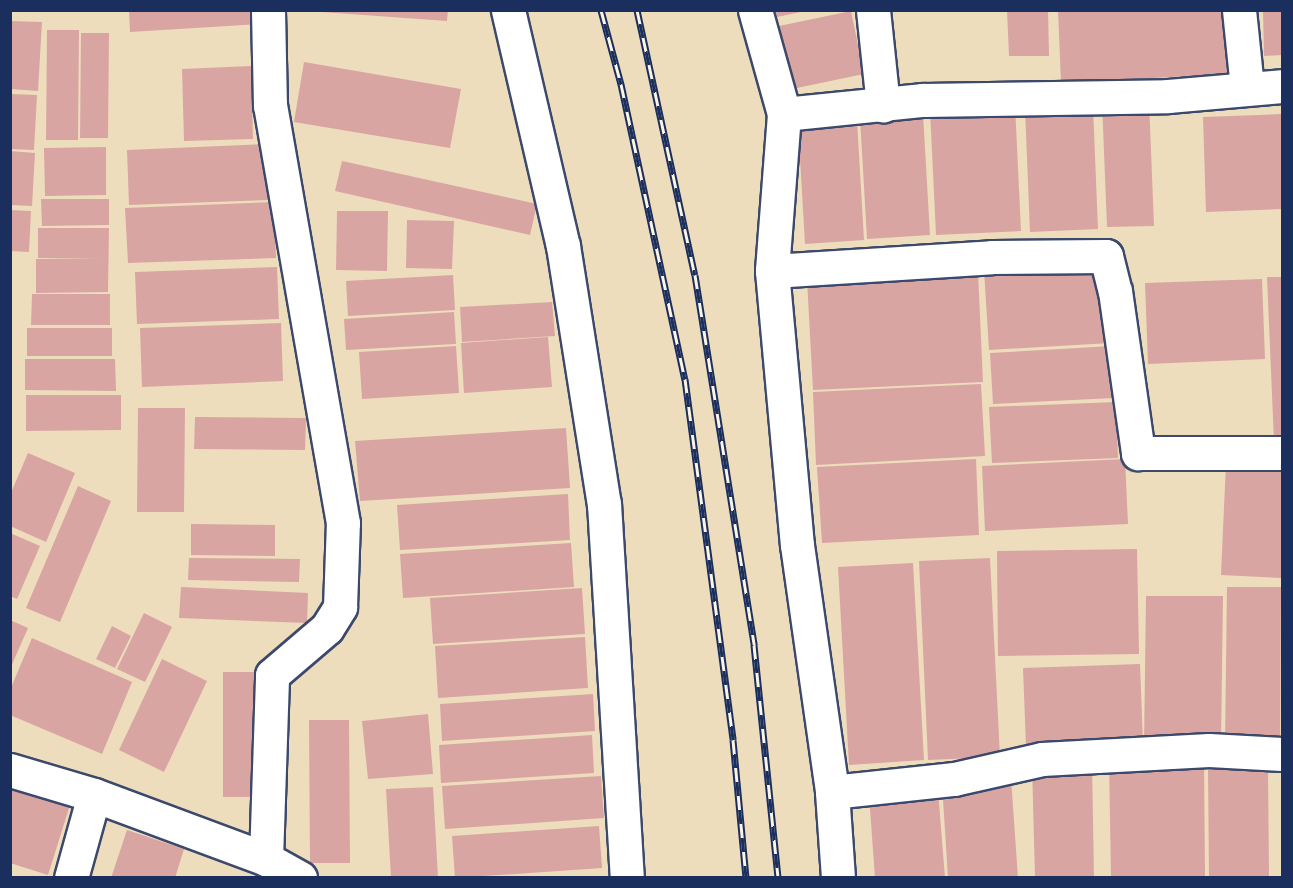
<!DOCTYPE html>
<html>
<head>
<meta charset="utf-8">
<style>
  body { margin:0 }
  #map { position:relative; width:1293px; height:888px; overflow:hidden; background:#eeddbc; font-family:"Playpen Sans",sans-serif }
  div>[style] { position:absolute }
  .building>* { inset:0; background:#d9a5a3 }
  .roads { filter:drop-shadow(2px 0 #3b496c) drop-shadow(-2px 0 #3b496c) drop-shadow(0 2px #3b496c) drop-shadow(0 -2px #3b496c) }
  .minor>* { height:33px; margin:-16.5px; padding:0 16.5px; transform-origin:16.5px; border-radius:16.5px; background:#fff }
  .rail>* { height:7px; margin-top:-3.5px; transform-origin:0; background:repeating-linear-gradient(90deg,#fcf5e5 0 14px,#1b2f5e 0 28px); box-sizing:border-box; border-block:2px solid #1b2f5e }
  span { translate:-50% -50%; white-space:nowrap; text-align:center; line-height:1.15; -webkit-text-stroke:5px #fcf5e5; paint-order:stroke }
  .frame { position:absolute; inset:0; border:12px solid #1b2f5e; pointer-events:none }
</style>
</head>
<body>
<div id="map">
  <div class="building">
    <div style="clip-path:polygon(129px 10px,261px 10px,262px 24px,130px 32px)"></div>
    <div style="clip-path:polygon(294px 10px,448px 10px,447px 21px)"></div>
    <div style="clip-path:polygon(775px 10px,801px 10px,801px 12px,777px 17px)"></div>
    <div style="clip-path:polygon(1007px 10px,1048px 10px,1049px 56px,1009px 56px)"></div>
    <div style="clip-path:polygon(1058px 10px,1224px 10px,1227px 74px,1061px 83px)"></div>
    <div style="clip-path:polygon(1263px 10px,1282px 10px,1282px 55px,1264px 56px)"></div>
    <div style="clip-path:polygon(851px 11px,864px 74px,792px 89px,779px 26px)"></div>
    <div style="clip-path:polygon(10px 21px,42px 22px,38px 91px,10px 89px)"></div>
    <div style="clip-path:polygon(47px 30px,79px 30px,78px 140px,46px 140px)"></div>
    <div style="clip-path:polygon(81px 33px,109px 33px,108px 138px,80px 138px)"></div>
    <div style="clip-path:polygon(304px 62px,461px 89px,450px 148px,294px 122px)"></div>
    <div style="clip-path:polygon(251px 66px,253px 139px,184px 141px,182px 69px)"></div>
    <div style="clip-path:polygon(10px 94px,37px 95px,34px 150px,10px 149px)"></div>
    <div style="clip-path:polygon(1149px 100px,1154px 226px,1107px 227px,1102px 102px)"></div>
    <div style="clip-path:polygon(1015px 105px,1021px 231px,936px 235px,930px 110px)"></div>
    <div style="clip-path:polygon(1093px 107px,1098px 229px,1030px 232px,1025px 109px)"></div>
    <div style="clip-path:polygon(923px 114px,930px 235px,867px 239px,860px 118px)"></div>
    <div style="clip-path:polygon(1282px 114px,1282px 209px,1206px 212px,1203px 117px)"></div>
    <div style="clip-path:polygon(857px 120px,864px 240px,805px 244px,798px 124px)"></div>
    <div style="clip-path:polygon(268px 144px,270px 200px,129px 205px,127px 150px)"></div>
    <div style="clip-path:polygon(106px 147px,106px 195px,45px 196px,44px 148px)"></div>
    <div style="clip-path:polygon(10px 151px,35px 153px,32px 206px,10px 205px)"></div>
    <div style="clip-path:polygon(342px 161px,537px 204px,530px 235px,335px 191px)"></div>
    <div style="clip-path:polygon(41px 199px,109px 199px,109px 225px,42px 226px)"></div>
    <div style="clip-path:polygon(274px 202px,276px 258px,128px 263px,125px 208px)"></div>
    <div style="clip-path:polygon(10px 210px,31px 211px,29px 252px,10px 251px)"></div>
    <div style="clip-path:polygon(337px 211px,388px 211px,387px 271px,336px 270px)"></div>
    <div style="clip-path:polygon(407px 220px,454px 221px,452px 269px,406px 268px)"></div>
    <div style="clip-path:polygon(38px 228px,109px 228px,108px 292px,36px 293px,36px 259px,100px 259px,38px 258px)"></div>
    <div style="clip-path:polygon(1107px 262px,1111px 343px,989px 350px,984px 270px)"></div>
    <div style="clip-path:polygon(277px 267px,279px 319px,137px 324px,135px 272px)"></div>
    <div style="clip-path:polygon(978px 271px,983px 382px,813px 390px,807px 280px)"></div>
    <div style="clip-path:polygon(453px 275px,455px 310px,348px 316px,346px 281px)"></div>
    <div style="clip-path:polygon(1267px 277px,1282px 277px,1282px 442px,1274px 442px)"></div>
    <div style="clip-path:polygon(1262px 279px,1265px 359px,1148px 364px,1145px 283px)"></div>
    <div style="clip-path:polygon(32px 294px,110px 294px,110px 325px,31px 325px)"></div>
    <div style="clip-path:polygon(552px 302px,555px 336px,462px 342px,460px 307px)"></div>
    <div style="clip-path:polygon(454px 312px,456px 344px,346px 350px,344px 319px)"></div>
    <div style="clip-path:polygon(281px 323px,283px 381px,142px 387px,140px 328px)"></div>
    <div style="clip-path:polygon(27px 328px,112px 328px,112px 356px,27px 356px)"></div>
    <div style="clip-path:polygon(548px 337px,552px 387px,464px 393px,461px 343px)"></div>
    <div style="clip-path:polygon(456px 346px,459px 393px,362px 399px,359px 352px)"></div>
    <div style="clip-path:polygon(1112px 346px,1114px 398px,993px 404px,990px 353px)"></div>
    <div style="clip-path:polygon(25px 359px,115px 359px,116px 391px,25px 390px)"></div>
    <div style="clip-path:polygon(981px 384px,985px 456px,816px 465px,813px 392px)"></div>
    <div style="clip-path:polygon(26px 395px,121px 395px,121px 430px,26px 431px)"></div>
    <div style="clip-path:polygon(1116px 402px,1118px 458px,992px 463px,989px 407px)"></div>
    <div style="clip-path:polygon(138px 408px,185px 408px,184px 512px,137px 512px)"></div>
    <div style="clip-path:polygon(195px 417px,306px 418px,305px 450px,194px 449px)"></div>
    <div style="clip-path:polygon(566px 428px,570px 488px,360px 501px,355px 441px)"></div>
    <div style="clip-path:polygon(28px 453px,75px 473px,46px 542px,10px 526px,10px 495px)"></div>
    <div style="clip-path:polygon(976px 459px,979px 535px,822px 543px,817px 467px)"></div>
    <div style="clip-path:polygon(1125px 459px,1128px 524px,985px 531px,982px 466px)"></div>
    <div style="clip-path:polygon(1226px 463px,1282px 466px,1282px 578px,1221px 575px)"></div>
    <div style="clip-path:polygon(78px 486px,111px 501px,60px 622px,26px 608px)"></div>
    <div style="clip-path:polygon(568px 494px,570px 540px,400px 550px,397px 505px)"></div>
    <div style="clip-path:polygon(191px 524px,275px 525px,275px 556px,191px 555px)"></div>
    <div style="clip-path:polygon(10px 533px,40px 546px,17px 599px,10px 596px)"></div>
    <div style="clip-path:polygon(571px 543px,574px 587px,403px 598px,400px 554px)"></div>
    <div style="clip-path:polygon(1137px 549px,1139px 654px,998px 656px,997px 551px)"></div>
    <div style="clip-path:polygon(189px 558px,300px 559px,299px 582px,188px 580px)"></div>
    <div style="clip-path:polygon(990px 558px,1000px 757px,928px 760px,919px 561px)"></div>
    <div style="clip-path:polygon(913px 563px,924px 760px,849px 765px,838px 567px)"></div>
    <div style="clip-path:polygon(181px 587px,308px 593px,307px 623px,179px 618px)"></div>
    <div style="clip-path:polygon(1227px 587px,1281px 587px,1280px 745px,1225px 744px)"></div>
    <div style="clip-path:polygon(582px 588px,585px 634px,433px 644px,430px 598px)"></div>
    <div style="clip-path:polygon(1146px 596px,1223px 596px,1221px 745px,1144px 745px)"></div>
    <div style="clip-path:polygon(144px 613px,172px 627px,145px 682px,117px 669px)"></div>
    <div style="clip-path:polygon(10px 620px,28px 628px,10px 669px)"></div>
    <div style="clip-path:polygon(112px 626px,131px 636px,115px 668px,96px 659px)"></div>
    <div style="clip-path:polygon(585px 637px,588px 688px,438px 698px,435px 646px)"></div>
    <div style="clip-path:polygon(32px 638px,132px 682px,102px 754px,10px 715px,10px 690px)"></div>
    <div style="clip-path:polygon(162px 659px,207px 681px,164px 772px,119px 750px)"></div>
    <div style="clip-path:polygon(1140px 664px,1143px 743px,1026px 747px,1023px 668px)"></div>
    <div style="clip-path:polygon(223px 672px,255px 672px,255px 797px,223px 797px)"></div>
    <div style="clip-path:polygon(593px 694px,595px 731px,442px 741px,440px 704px)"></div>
    <div style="clip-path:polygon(428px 714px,433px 774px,368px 779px,362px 721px)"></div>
    <div style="clip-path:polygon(309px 720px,349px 720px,350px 863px,310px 863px)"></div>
    <div style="clip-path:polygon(592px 735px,594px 773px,441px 783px,439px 745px)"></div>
    <div style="clip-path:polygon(1204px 758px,1205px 878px,1111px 878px,1109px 759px)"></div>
    <div style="clip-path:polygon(1092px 762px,1094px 878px,1035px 878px,1032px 764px)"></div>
    <div style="clip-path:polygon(1208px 768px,1268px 768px,1269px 878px,1209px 878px)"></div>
    <div style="clip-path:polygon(601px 776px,604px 818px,445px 829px,442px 786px)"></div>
    <div style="clip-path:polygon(1011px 778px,1018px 878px,948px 878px,942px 783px)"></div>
    <div style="clip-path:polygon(10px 787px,70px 805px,48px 875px,10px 863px)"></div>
    <div style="clip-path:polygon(433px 787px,438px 878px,391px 878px,386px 789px)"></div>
    <div style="clip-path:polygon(938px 790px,945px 878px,875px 878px,869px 795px)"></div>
    <div style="clip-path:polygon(599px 826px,602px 868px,455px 878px,452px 836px)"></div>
    <div style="clip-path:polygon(127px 830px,184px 849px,175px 878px,111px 878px)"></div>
  </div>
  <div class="roads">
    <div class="minor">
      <div style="left:508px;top:10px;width:242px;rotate:76.9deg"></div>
      <div style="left:563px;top:246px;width:261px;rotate:81deg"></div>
      <div style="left:604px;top:504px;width:375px;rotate:86.5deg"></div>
      <div style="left:755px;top:10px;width:108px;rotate:74.4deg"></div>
      <div style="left:784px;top:114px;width:157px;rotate:94.4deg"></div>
      <div style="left:772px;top:271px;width:275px;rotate:84.8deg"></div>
      <div style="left:797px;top:545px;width:249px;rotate:81.9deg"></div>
      <div style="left:832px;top:792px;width:86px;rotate:86deg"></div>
      <div style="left:873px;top:10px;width:96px;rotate:84deg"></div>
      <div style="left:1239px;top:10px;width:78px;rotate:84.1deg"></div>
      <div style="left:784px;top:114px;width:140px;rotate:-5.8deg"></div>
      <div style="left:923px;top:100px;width:245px;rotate:-0.9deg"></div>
      <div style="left:1168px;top:96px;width:114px;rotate:-5deg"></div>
      <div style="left:772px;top:271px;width:220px;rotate:-3.6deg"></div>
      <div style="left:992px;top:257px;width:114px;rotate:-0.5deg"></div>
      <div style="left:1106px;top:256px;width:36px;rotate:76deg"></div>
      <div style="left:1115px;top:291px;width:164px;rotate:81.9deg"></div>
      <div style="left:1138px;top:453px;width:144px"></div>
      <div style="left:10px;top:770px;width:88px;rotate:16.6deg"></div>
      <div style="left:94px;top:795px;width:184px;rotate:20.4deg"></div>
      <div style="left:266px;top:859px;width:39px;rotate:29deg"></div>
      <div style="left:832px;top:792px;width:123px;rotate:-6.1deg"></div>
      <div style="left:954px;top:779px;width:90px;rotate:-12.8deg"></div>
      <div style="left:1042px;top:759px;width:167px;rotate:-3.1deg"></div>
      <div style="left:1209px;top:750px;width:73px;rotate:3.1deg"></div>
      <div style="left:266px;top:859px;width:184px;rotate:-88.1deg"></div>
      <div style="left:272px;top:675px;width:72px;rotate:-40.5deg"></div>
      <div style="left:327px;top:628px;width:25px;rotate:-58deg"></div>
      <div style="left:340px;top:607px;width:84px;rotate:-88deg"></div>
      <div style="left:343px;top:523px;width:423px;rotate:-99.9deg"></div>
      <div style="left:270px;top:106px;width:96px;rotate:-91.2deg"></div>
      <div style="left:71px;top:878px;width:86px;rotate:-74.5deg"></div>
    </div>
  </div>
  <div class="rail">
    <div style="left:601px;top:10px;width:77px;rotate:74.9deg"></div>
    <div style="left:621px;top:84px;width:302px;rotate:77.8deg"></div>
    <div style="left:685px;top:379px;width:364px;rotate:82.4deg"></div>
    <div style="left:733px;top:740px;width:139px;rotate:84.6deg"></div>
    <div style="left:637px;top:10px;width:271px;rotate:77.7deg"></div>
    <div style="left:695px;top:275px;width:375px;rotate:80.9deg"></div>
    <div style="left:754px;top:645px;width:234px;rotate:84.1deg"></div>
  </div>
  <div class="frame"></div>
</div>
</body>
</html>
